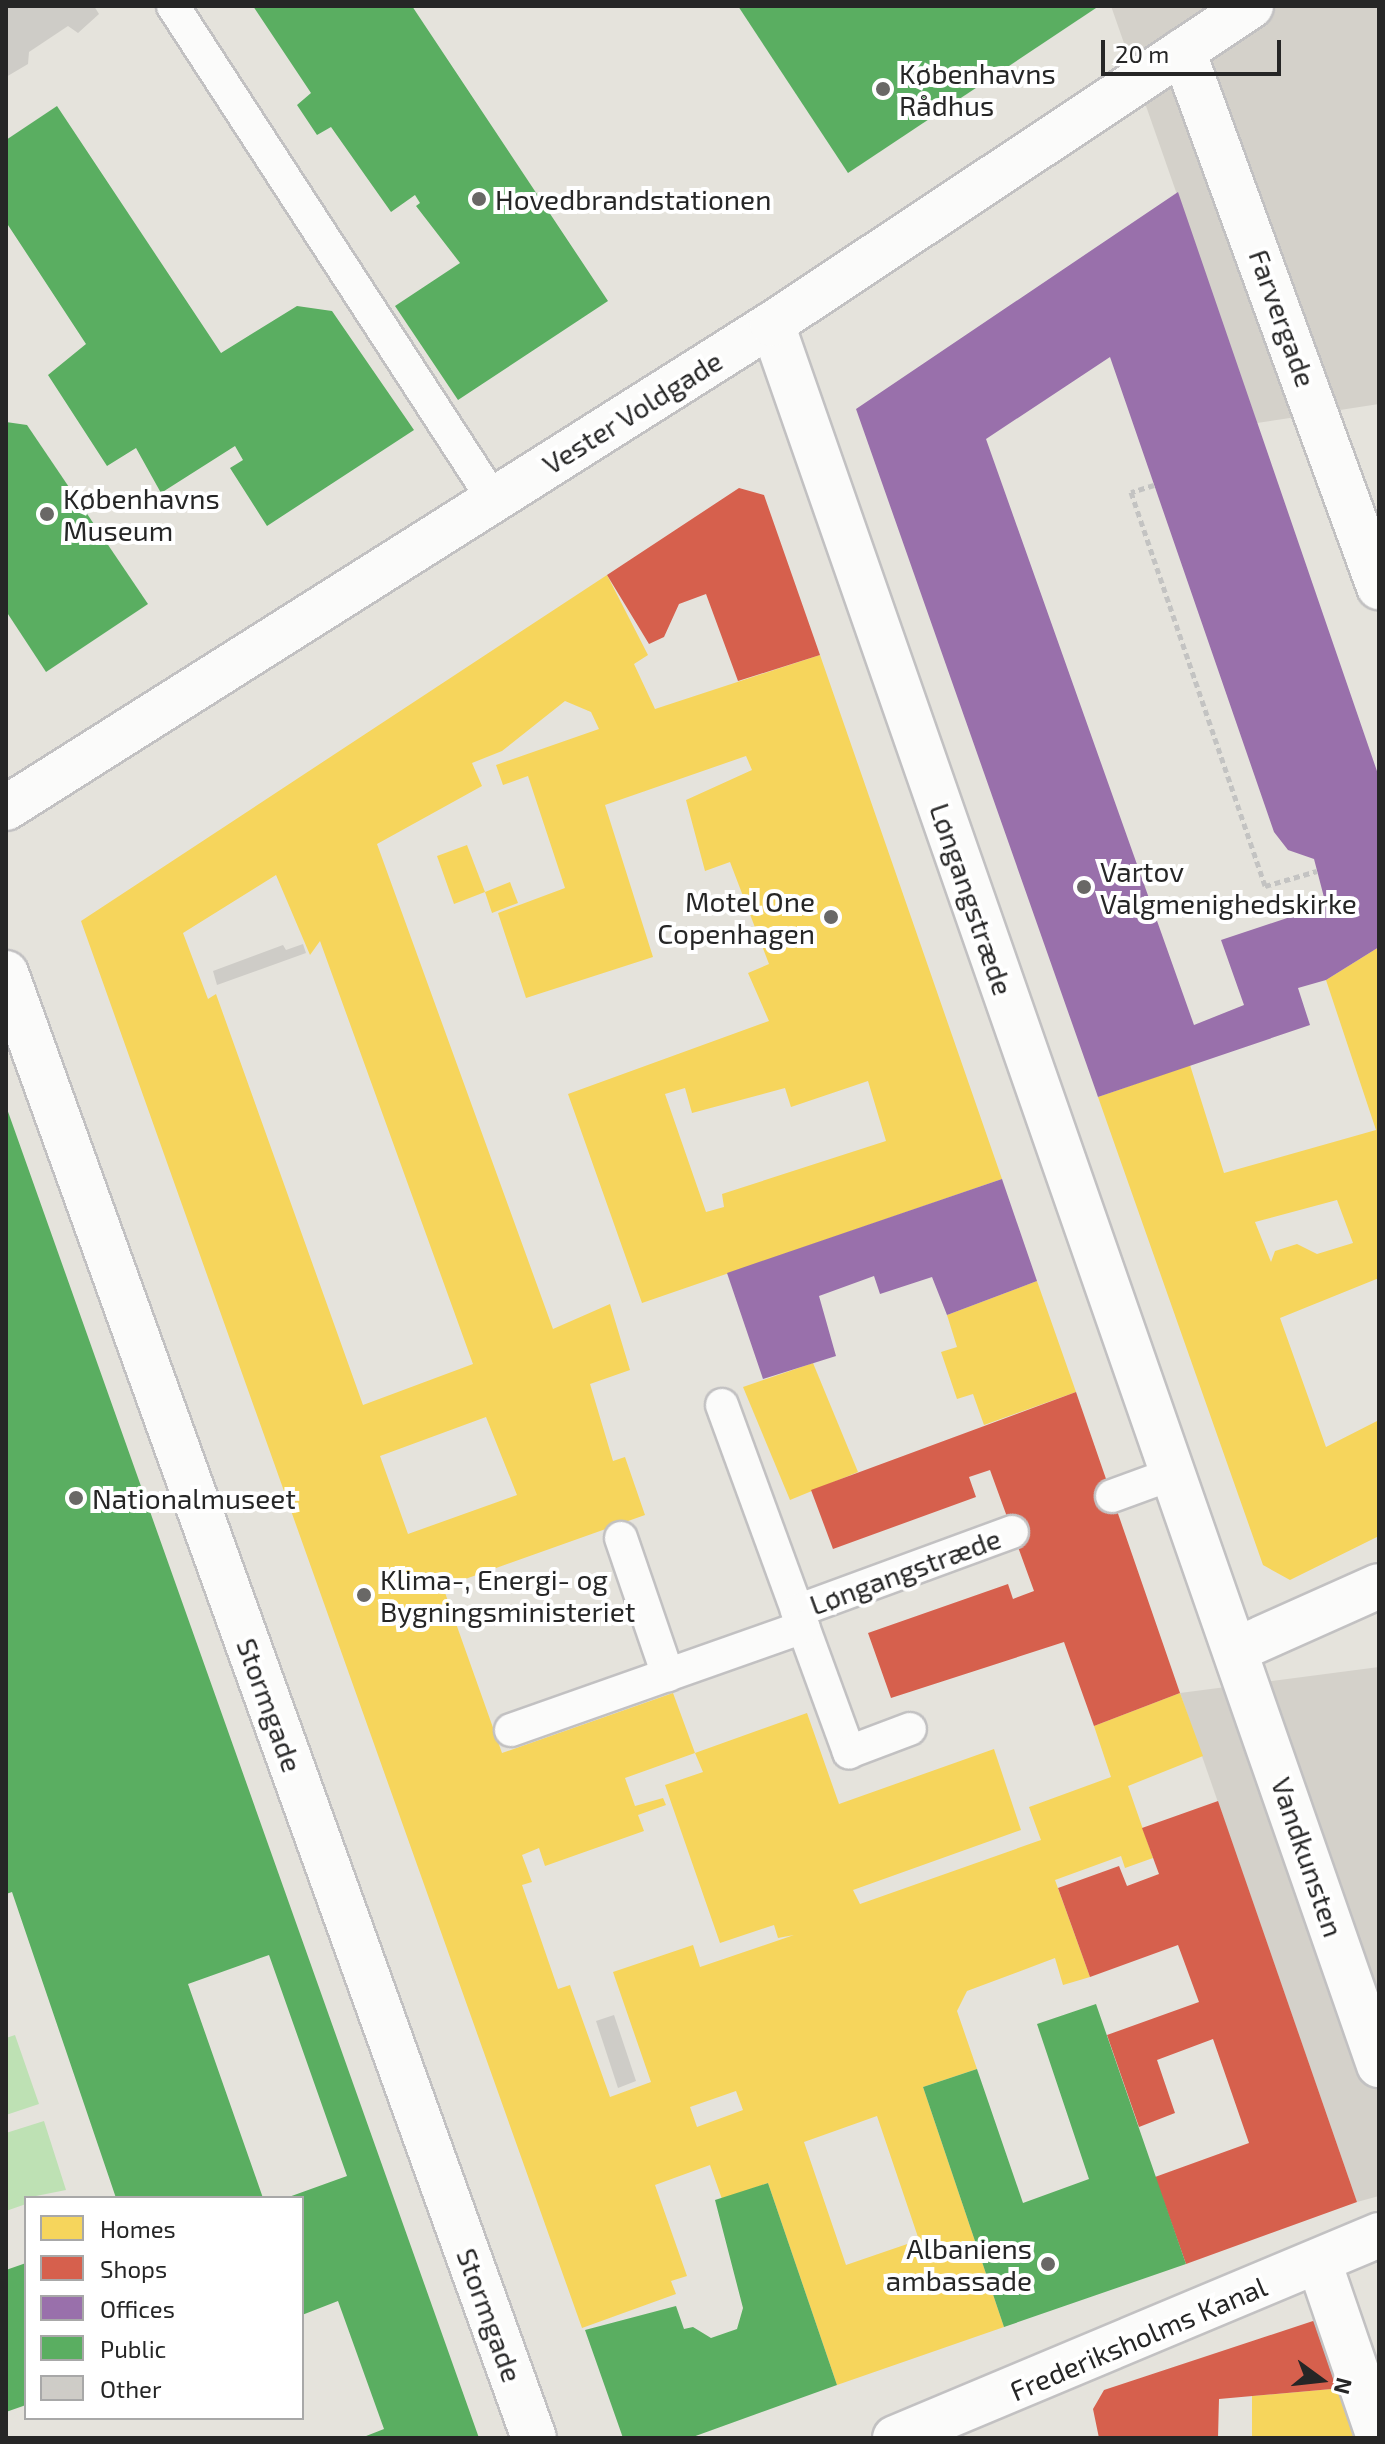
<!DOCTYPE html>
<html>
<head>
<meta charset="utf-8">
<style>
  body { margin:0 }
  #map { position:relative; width:1385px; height:2444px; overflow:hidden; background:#e5e3dc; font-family:"Exo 2",sans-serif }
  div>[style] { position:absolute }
  .green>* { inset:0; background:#bee1b4 }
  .plaza>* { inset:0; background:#d4d1ca }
  .homes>* { inset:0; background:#f6d55c }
  .shops>* { inset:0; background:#d6604d }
  .offices>* { inset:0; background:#9970ab }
  .public>* { inset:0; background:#5aae61 }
  .building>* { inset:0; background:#ceccc7 }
  .path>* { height:5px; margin-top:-2.5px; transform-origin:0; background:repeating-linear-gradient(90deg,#c3c3c2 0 6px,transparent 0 10px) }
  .roads { filter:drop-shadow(2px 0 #c2c1c2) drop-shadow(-2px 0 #c2c1c2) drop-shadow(0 2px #c2c1c2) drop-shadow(0 -2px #c2c1c2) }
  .service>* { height:32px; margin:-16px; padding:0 16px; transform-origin:16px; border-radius:16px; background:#fbfbfa }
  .minor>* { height:44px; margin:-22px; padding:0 22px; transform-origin:22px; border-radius:22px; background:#fbfbfa }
  .tertiary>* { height:44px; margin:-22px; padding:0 22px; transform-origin:22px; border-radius:22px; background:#fbfbfa }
  .dots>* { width:22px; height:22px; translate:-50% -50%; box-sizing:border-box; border:4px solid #fff; border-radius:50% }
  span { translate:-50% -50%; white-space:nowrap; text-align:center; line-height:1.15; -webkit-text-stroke:8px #fff; paint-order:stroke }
  .poi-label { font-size:28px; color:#262626 }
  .left { translate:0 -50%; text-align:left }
  .right { translate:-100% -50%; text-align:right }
  .street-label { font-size:28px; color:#262626 }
  .frame { position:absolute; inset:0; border:8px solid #262626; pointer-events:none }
  .legend { position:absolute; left:24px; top:2196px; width:280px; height:224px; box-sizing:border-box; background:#fff; border:2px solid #a8a8a8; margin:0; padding:10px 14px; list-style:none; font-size:24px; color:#262626 }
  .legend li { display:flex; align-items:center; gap:16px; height:40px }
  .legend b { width:40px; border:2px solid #a8a8a8 }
  .north { position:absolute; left:1281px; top:2340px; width:80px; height:80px; -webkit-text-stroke:6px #fff; paint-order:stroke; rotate:105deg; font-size:22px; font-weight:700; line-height:32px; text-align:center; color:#262626 }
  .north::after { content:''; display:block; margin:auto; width:28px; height:36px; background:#262626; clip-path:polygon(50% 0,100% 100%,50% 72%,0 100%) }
  .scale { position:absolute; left:1101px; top:40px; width:180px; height:36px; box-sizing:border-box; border:4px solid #262626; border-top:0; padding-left:10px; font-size:24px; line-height:28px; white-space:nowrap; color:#262626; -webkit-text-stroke:6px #fff; paint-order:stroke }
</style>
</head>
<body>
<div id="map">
  <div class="green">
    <div style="clip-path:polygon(15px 2035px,39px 2104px,6px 2115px,6px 2038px)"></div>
    <div style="clip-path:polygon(44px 2121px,66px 2190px,26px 2198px,26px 2204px,6px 2211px,6px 2133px)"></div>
  </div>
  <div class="plaza">
    <div style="clip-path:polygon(1111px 6px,1379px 6px,1379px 404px,1340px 410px,1322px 428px,1316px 414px,1257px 423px)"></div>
    <div style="clip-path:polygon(1379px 1667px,1379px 2196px,1357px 2202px,1180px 1693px)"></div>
  </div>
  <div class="homes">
    <div style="clip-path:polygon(evenodd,607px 575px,648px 655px,634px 664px,655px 709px,820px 655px,1002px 1179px,642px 1303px,568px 1094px,769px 1021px,748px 973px,769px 964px,730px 862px,705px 871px,686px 800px,752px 770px,746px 756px,605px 805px,653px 957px,526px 998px,498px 913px,565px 888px,528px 776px,503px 785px,496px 765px,599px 729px,591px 712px,565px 701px,502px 751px,472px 763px,482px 786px,377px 844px,553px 1329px,610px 1304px,630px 1370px,590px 1384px,613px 1461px,625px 1457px,645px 1515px,443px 1587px,502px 1753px,673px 1693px,695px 1753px,625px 1778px,635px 1806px,663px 1798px,666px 1805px,638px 1815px,644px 1831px,545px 1866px,539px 1848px,522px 1855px,532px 1882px,522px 1885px,558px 1989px,570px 1985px,610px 2097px,651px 2082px,613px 1972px,693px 1945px,700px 1967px,794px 1935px,778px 1938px,774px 1925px,720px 1943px,665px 1785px,703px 1772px,695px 1753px,807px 1713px,839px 1804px,994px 1749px,1021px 1830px,853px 1890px,860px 1904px,1041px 1840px,1029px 1807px,1111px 1777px,1094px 1726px,1180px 1693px,1203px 1756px,1128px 1786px,1153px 1858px,1125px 1868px,1121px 1856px,1055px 1880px,1090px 1977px,1063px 1985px,1055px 1958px,967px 1991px,957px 2011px,977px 2069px,923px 2087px,1004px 2327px,837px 2385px,768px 2183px,722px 2199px,710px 2165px,655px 2185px,687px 2276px,671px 2281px,676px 2294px,582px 2328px,81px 921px,607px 575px,276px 875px,310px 955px,320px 941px,473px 1364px,363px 1405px,216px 994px,208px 999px,183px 933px,276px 875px,607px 575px,868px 1081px,886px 1141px,722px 1194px,724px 1207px,706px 1212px,665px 1094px,685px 1088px,692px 1113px,785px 1088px,791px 1107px,868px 1081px,607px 575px,486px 1417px,517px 1495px,408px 1534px,380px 1456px,486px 1417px,607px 575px,736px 2091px,743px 2110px,697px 2127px,690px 2107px,736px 2091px,607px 575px,877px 2116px,919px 2240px,846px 2265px,804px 2142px,877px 2116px)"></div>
    <div style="clip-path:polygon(467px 845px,485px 892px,454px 904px,437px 856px)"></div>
    <div style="clip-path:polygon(510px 882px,518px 903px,492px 913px,485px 892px)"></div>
    <div style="clip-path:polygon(evenodd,1379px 947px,1379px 1278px,1280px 1318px,1326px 1447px,1379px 1420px,1379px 1536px,1290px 1580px,1263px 1565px,1098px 1097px,1190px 1065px,1224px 1173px,1376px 1130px,1326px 980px,1379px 947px,1337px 1200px,1353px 1243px,1317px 1254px,1297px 1244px,1275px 1251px,1271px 1262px,1255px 1222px,1337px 1200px)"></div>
    <div style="clip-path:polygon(1037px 1281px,1076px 1392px,984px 1425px,973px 1394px,957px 1399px,941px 1352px,957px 1347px,947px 1315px)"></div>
    <div style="clip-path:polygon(813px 1363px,858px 1472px,790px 1500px,743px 1387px)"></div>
    <div style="clip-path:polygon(1354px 2387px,1366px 2438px,1252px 2438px,1252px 2396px)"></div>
  </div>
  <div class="shops">
    <div style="clip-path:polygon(739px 488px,764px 495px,820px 655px,738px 681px,706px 594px,679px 604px,664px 637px,649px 644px,607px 575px)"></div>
    <div style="clip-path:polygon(1076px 1392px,1180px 1693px,1094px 1726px,1064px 1642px,891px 1698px,868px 1633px,1008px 1584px,1013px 1599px,1034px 1591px,990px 1470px,969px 1477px,976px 1497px,833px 1549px,811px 1490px)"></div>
    <div style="clip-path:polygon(1218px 1801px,1357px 2202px,1186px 2264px,1155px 2177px,1249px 2143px,1213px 2039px,1157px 2060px,1175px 2113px,1139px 2127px,1107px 2035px,1199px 2002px,1178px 1945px,1090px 1977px,1058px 1888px,1119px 1866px,1127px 1886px,1159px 1874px,1142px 1828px)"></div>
    <div style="clip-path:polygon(1313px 2321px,1336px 2332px,1354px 2387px,1219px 2399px,1218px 2438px,1099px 2438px,1093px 2409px,1104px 2390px)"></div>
  </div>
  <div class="offices">
    <div style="clip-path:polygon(evenodd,1178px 192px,1379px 777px,1379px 947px,1326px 980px,1298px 988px,1310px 1025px,1098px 1097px,856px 409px,1178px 192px,1110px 357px,1274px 832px,1288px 850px,1314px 859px,1326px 905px,1221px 940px,1244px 1005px,1194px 1025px,986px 439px,1110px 357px)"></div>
    <div style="clip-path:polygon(1002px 1179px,1037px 1281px,947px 1315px,932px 1277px,880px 1294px,874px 1276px,819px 1296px,836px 1356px,763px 1379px,727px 1273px)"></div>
  </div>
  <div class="public">
    <div style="clip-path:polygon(253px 6px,412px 6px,608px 301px,458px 400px,395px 306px,460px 263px,416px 206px,420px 203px,415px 195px,391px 212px,331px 127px,317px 135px,297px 105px,311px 93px)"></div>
    <div style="clip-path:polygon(738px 6px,1099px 6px,848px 173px)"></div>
    <div style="clip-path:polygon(57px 106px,221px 353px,297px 306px,332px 311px,414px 430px,267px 526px,230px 468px,243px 460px,235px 446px,161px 493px,136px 448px,107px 466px,48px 375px,86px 344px,6px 222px,6px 140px)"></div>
    <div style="clip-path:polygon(6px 422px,27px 425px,148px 604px,46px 672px,6px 611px)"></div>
    <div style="clip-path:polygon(6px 1106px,479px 2438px,361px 2438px,384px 2429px,338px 2301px,302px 2315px,302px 2198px,286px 2198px,347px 2176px,269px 1955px,188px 1984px,263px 2198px,116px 2198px,12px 1892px,6px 1894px)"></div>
    <div style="clip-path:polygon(1096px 2004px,1186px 2264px,1004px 2327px,923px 2087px,977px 2069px,1023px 2203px,1089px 2179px,1037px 2024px)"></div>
    <div style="clip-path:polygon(768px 2183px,837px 2385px,690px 2438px,623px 2438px,585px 2330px,676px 2306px,684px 2329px,693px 2327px,711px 2338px,737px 2329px,743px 2308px,715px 2200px)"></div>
    <div style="clip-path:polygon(26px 2263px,26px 2405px,6px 2412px,6px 2270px)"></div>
  </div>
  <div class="building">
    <div style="clip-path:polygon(6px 6px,94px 6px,99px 14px,78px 33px,68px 26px,29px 52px,28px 64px,6px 77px)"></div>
    <div style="clip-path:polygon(303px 944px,306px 953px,217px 985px,213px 971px,283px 945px,286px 950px)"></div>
    <div style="clip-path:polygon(614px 2015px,636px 2081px,618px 2088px,596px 2021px)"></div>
  </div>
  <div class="path">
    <div style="left:1154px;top:485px;width:24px;rotate:163deg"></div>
    <div style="left:1131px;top:492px;width:416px;rotate:71.2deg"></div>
    <div style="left:1265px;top:886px;width:54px;rotate:-16.1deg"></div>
  </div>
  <div class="roads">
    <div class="service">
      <div style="left:173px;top:6px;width:588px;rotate:57.01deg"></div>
      <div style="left:722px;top:1405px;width:370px;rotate:69.9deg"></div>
      <div style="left:849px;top:1752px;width:65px;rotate:-20.7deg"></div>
      <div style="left:1112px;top:1496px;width:67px;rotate:-20.1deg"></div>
      <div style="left:621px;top:1538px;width:145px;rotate:71.1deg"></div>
      <div style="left:797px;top:1611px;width:229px;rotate:-20.2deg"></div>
      <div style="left:511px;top:1730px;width:310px;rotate:-19.4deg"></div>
    </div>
    <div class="minor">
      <div style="left:1183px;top:51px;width:571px;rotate:69.91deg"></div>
      <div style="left:772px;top:324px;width:1844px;rotate:70.78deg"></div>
      <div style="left:6px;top:808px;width:906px;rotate:-32.29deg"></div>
      <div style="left:772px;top:324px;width:575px;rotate:-33.58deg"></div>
      <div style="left:1238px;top:1649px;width:154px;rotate:-24.1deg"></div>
      <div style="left:1319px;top:2262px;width:185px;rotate:71.1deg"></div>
      <div style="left:895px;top:2438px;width:525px;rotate:-22.75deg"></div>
    </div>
    <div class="tertiary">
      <div style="left:6px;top:973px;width:1557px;rotate:70.18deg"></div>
    </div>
  </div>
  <div class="dots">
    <div style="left:883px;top:89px;background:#696866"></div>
    <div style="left:479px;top:199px;background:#696866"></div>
    <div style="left:47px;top:514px;background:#696866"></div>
    <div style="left:1084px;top:887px;background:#696866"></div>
    <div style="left:831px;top:917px;background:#696866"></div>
    <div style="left:76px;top:1498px;background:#696866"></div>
    <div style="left:364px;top:1595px;background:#696866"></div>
    <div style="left:1048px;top:2264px;background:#696866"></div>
  </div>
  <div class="poi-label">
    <span class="left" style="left:899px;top:89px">Københavns<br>Rådhus</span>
    <span class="left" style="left:495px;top:199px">Hovedbrandstationen</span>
    <span class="left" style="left:63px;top:514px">Københavns<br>Museum</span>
    <span class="left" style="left:1100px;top:887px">Vartov<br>Valgmenighedskirke</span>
    <span class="right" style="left:815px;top:917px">Motel One<br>Copenhagen</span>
    <span class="left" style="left:92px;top:1498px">Nationalmuseet</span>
    <span class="left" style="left:380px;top:1595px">Klima-, Energi- og<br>Bygningsministeriet</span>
    <span class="right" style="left:1032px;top:2264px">Albaniens<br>ambassade</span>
  </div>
  <div class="street-label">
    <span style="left:1283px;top:318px;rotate:70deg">Farvergade</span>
    <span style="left:632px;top:412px;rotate:-32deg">Vester Voldgade</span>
    <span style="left:972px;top:899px;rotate:71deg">Løngangstræde</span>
    <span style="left:905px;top:1571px;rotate:-20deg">Løngangstræde</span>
    <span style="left:270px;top:1705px;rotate:70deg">Stormgade</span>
    <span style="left:1308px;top:1857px;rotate:71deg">Vandkunsten</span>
    <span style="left:490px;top:2315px;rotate:70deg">Stormgade</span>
    <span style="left:1138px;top:2338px;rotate:-23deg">Frederiksholms Kanal</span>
  </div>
  <div class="frame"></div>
  <ul class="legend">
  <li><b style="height:22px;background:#f6d55c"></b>Homes</li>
  <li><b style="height:22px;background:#d6604d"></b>Shops</li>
  <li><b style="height:22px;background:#9970ab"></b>Offices</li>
  <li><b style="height:22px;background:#5aae61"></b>Public</li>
  <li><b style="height:22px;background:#ceccc7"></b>Other</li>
  </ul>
  <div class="north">N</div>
  <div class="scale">20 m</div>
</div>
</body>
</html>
